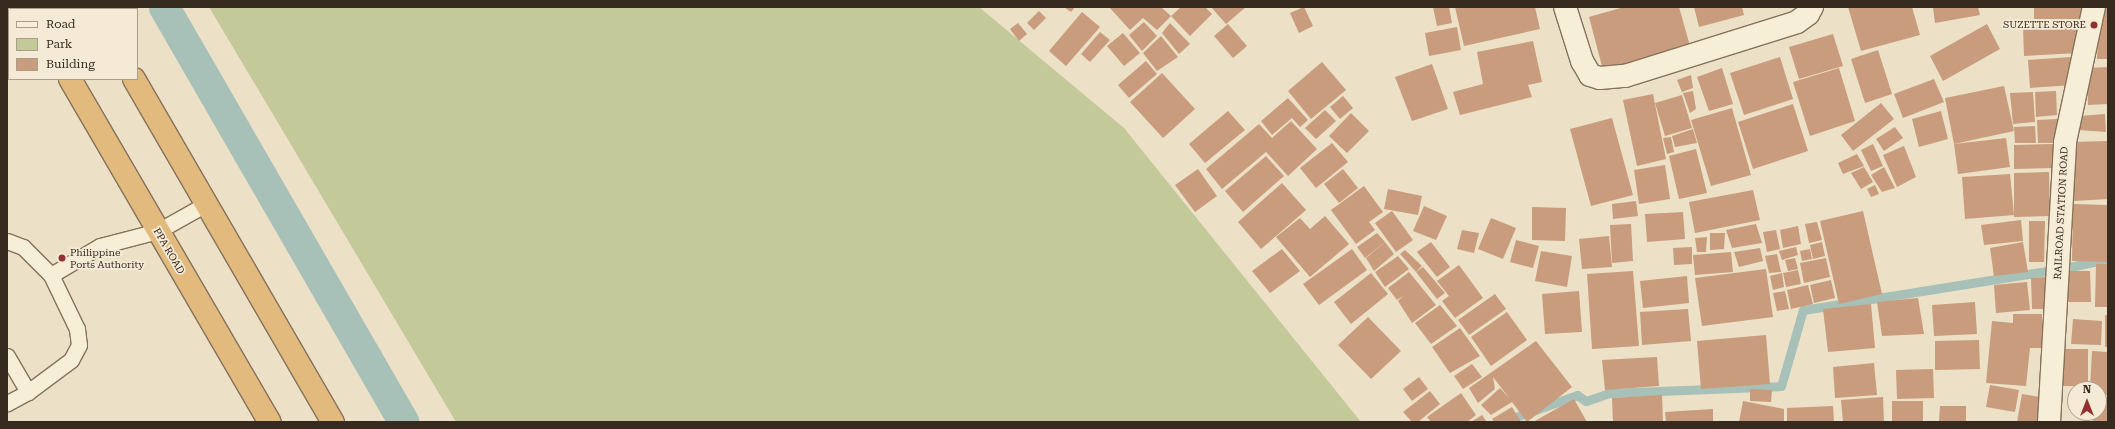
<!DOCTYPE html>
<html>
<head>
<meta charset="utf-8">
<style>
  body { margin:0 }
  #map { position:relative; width:2115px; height:429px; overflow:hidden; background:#ece0c6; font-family:"Roboto Serif",serif }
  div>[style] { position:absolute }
  .green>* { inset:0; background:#c4c99a }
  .stream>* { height:9px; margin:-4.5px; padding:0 4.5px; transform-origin:4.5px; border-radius:4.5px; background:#a7c0b8 }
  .canal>* { height:31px; margin:-15.5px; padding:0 15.5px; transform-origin:15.5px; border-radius:15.5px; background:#a7c0b8 }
  .building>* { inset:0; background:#c89c7d }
  .roads { filter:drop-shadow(1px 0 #86725c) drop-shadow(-1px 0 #86725c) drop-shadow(0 1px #86725c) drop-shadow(0 -1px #86725c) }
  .service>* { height:15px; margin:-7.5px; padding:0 7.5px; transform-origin:7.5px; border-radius:7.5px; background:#f7eed8 }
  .minor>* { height:22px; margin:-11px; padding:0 11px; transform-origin:11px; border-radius:11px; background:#f7eed8 }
  .trunk>* { height:22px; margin:-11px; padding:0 11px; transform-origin:11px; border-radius:11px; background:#e2ba7e }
  .dots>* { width:11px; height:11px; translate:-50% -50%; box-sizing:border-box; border:2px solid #f4ead5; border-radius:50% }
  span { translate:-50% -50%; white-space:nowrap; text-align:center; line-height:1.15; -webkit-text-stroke:3.5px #f4ead5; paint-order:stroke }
  .poi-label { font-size:10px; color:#372b1f }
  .right { translate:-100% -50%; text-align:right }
  .left { translate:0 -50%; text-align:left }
  .street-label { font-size:10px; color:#372b1f }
  .frame { position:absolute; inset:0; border:8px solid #372b1f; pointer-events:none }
  .legend { position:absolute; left:8px; top:8px; width:130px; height:72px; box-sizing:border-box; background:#f4ead5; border:1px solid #a89e8c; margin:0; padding:5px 7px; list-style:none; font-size:12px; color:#372b1f }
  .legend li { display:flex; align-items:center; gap:8px; height:20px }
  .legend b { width:20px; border:1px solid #a89e8c }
  .north { position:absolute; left:2067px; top:381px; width:40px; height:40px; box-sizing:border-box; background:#f4ead5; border:1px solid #a89e8c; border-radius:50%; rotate:0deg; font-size:11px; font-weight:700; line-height:16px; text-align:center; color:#372b1f }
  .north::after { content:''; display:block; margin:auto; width:14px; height:18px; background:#923031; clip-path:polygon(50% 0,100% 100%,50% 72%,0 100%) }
</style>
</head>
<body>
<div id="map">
  <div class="green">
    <div style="clip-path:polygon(209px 7px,979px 7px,1124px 128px,1361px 422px,456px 422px)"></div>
  </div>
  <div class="stream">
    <div style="left:2070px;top:267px;width:39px;rotate:-12deg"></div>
    <div style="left:1502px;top:422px;width:80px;rotate:-19.8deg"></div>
    <div style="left:1577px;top:395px;width:11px;rotate:34deg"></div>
    <div style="left:1586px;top:401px;width:24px;rotate:-19deg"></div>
    <div style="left:1609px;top:393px;width:172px;rotate:-2.3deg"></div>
    <div style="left:1781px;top:386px;width:79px;rotate:-73.9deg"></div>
    <div style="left:1803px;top:310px;width:246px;rotate:-9.1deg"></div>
  </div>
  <div class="canal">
    <div style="left:164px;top:7px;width:479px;rotate:60deg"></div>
  </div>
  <div class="building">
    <div style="clip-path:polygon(1064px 7px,1075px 7px,1071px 12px)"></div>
    <div style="clip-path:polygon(1109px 7px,1161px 7px,1171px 16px,1157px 30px,1143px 18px,1130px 30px)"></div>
    <div style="clip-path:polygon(1181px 7px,1205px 7px,1212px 14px,1190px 36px,1171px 16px)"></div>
    <div style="clip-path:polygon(1211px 7px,1246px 7px,1226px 24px)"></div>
    <div style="clip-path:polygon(1304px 7px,1313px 26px,1299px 33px,1290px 13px)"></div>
    <div style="clip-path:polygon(1433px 7px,1449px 7px,1452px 23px,1437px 26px)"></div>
    <div style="clip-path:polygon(1455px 7px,1535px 7px,1540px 29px,1464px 46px)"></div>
    <div style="clip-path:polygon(1624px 7px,1679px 7px,1690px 46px,1603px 70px,1589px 17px)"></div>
    <div style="clip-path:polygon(1694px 7px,1742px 7px,1744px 15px,1699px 27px)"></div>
    <div style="clip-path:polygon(1848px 7px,1912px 7px,1920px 35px,1861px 51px)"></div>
    <div style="clip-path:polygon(1933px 7px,1978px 7px,1980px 15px,1935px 23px)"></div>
    <div style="clip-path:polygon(2034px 7px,2085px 7px,2085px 19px,2034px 19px)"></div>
    <div style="clip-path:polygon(2099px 7px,2108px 7px,2108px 59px,2097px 59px)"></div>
    <div style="clip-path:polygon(1039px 11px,1046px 18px,1034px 30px,1027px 23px)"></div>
    <div style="clip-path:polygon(1082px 12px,1100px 27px,1066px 66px,1049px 51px)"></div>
    <div style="clip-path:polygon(1144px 22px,1157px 36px,1142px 51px,1129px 35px)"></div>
    <div style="clip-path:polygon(1018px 23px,1027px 34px,1019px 41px,1010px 29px)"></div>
    <div style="clip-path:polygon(1170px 23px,1190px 44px,1179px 54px,1162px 33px)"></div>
    <div style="clip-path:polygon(1228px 24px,1247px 46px,1233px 58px,1214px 36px)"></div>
    <div style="clip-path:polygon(1987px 24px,2000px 49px,1943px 81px,1930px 56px)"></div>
    <div style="clip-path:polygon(2078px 24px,2079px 53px,2024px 56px,2023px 27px)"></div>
    <div style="clip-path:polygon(1457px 27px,1461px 50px,1429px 56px,1425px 33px)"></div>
    <div style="clip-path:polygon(1100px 32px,1110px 40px,1090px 62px,1081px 54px)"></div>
    <div style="clip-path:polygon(1123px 33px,1140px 53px,1124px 66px,1107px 46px)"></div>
    <div style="clip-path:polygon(1833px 34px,1843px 66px,1799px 79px,1789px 47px)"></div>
    <div style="clip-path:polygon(1161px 36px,1178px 57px,1157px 71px,1143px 53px)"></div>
    <div style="clip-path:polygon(1533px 41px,1542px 82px,1528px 85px,1532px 97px,1460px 115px,1453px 92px,1483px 84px,1477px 52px)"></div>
    <div style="clip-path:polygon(1878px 50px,1892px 94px,1865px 103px,1851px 59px)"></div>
    <div style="clip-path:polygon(1780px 57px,1793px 99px,1744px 115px,1730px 73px)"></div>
    <div style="clip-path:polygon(2071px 57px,2073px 85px,2030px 88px,2028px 60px)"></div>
    <div style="clip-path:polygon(1146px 61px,1157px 74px,1129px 98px,1118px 85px)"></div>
    <div style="clip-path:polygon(1322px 62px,1346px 90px,1311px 119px,1288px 91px)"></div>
    <div style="clip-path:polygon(1432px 64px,1448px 109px,1412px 121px,1395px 77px)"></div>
    <div style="clip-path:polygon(2108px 67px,2108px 104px,2088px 105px,2087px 68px)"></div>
    <div style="clip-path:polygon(1722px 68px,1733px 104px,1709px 111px,1697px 77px)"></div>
    <div style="clip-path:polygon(1839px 68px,1855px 121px,1810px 136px,1793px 82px)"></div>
    <div style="clip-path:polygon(1162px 73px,1195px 109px,1163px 138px,1130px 102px)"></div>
    <div style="clip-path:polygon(1691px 75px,1693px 88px,1682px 92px,1677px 80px)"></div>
    <div style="clip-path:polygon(1934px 79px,1944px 102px,1903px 118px,1894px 94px)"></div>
    <div style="clip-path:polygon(2004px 86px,2014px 131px,1954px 144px,1945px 98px)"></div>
    <div style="clip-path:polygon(1693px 91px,1696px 109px,1690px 113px,1683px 93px)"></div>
    <div style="clip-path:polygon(2056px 91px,2057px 115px,2036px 117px,2035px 92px)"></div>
    <div style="clip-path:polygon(2033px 92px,2035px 122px,2013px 124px,2010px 93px)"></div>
    <div style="clip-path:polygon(1653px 94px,1666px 159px,1637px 166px,1623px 100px)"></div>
    <div style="clip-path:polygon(1682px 95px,1692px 128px,1665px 136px,1655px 103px)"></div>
    <div style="clip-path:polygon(1343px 96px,1353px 108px,1340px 119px,1330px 107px)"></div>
    <div style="clip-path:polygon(1288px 98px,1308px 120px,1300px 127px,1292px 118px,1272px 135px,1261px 121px)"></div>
    <div style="clip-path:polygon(1881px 103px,1894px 119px,1853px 151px,1841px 135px)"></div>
    <div style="clip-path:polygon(1793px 104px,1808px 151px,1753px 169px,1738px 122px)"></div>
    <div style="clip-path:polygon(1732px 108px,1751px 175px,1711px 186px,1691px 120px)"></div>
    <div style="clip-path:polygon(1325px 110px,1336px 121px,1316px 139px,1305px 128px)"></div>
    <div style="clip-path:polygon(1228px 111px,1245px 130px,1205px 163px,1189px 144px)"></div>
    <div style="clip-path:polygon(1941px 111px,1948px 139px,1919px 147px,1912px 119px)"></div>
    <div style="clip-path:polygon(1351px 113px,1369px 131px,1347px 153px,1329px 136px)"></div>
    <div style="clip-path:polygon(2105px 114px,2106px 132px,2078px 130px,2079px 116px)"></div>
    <div style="clip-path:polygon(1612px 118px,1633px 195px,1591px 206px,1570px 129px)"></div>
    <div style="clip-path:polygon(2057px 119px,2057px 143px,2038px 143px,2037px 120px)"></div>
    <div style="clip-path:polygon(1291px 121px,1317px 149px,1288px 176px,1266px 152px,1222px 189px,1206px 169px,1259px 124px,1272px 138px)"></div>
    <div style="clip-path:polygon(2035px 126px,2036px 143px,2015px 143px,2014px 127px)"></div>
    <div style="clip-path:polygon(1895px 127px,1903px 138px,1884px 151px,1876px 139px)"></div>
    <div style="clip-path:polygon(1693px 129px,1697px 143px,1675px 147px,1672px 136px)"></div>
    <div style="clip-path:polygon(1671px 137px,1674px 152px,1667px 154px,1663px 138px)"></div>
    <div style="clip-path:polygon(2006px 138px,2010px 167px,1958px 174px,1954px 144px)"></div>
    <div style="clip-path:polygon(2108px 141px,2108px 199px,2074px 201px,2071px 142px)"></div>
    <div style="clip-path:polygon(1332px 143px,1348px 162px,1316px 188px,1300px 168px)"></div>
    <div style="clip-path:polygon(1873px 144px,1883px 166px,1871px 171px,1861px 150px)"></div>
    <div style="clip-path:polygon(2053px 144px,2054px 168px,2014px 169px,2014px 145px)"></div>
    <div style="clip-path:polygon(1904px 146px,1916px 177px,1897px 187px,1883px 155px)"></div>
    <div style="clip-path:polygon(1696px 149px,1707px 193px,1679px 199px,1669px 156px)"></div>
    <div style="clip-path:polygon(1857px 154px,1864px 166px,1843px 174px,1838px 163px)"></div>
    <div style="clip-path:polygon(1266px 156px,1284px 176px,1243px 212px,1225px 191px)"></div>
    <div style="clip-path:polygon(1665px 165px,1670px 199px,1639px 204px,1634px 170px)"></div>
    <div style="clip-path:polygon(1864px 167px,1873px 182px,1861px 189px,1851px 173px)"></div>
    <div style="clip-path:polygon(1884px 167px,1895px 188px,1882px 192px,1871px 175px)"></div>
    <div style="clip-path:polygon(1198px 169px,1217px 196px,1195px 212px,1175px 185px)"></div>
    <div style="clip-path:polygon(1343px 169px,1358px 188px,1339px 203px,1324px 184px)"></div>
    <div style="clip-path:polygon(2049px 172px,2050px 216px,2014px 217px,2014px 173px)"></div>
    <div style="clip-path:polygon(2010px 174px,2014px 215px,1965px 219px,1962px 177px)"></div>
    <div style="clip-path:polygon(1282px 183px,1306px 210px,1261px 249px,1238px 222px)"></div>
    <div style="clip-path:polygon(1875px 185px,1879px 194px,1871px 197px,1867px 189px)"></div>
    <div style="clip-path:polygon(1364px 186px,1383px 212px,1369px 222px,1375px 230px,1356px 244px,1331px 210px)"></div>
    <div style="clip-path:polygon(1388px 189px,1422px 196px,1418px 215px,1384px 209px)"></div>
    <div style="clip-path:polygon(1753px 190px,1760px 220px,1695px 233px,1689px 202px)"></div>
    <div style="clip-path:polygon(1636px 201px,1638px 216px,1613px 219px,1612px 204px)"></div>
    <div style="clip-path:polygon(2073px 204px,2108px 205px,2108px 262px,2072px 261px)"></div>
    <div style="clip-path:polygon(1424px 206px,1447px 216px,1436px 240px,1413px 231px)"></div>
    <div style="clip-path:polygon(1532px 207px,1566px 208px,1565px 241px,1532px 240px)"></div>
    <div style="clip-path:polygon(1392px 211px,1413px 240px,1396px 252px,1375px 223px)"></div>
    <div style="clip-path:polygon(1863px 211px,1882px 294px,1839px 304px,1820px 221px)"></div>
    <div style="clip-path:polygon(1683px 212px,1685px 239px,1647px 242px,1645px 214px)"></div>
    <div style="clip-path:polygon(1325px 216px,1349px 244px,1310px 277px,1276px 237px,1300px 218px,1310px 229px)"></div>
    <div style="clip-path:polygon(1491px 218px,1516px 228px,1503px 259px,1478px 249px)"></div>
    <div style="clip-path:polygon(2021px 220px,2023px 241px,1984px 245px,1981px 225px)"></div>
    <div style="clip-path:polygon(2029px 221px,2045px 221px,2044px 262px,2029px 262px)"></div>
    <div style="clip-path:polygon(1817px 222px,1822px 240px,1809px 243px,1805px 224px)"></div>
    <div style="clip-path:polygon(1631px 224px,1633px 261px,1612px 263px,1610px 225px)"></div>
    <div style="clip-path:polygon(1756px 224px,1762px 243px,1732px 248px,1726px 230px)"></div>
    <div style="clip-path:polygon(1798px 226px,1801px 244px,1783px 248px,1780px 230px)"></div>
    <div style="clip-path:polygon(1462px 230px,1479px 233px,1474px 253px,1457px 249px)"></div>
    <div style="clip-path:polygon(1776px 230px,1780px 249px,1767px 252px,1763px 232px)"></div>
    <div style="clip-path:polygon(1377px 233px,1385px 242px,1365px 258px,1357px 247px)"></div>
    <div style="clip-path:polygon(1710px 233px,1725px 233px,1724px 249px,1710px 250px)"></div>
    <div style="clip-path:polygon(1609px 236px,1612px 267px,1582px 269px,1579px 239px)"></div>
    <div style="clip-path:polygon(1707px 237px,1706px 252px,1697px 252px,1695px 238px)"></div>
    <div style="clip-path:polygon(1516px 240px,1539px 246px,1533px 268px,1510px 262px)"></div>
    <div style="clip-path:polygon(1385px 242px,1394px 254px,1374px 271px,1366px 258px)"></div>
    <div style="clip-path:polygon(1431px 242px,1450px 267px,1437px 277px,1417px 252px)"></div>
    <div style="clip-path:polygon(1822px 242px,1825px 256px,1813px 259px,1810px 245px)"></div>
    <div style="clip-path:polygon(2023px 242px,2028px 272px,1994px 276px,1990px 248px)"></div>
    <div style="clip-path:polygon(1692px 247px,1692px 264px,1674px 265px,1673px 248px)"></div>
    <div style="clip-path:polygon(1796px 247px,1798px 255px,1782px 260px,1779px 251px)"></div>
    <div style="clip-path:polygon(1760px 248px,1763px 261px,1739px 267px,1734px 252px)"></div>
    <div style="clip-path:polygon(1282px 249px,1300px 271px,1270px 293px,1252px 271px)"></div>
    <div style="clip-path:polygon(1352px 249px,1367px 270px,1319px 305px,1303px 284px)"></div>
    <div style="clip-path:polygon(1810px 249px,1812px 259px,1802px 261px,1800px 251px)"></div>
    <div style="clip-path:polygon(1405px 250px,1422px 266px,1416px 272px,1400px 254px)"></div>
    <div style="clip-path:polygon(1541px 251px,1572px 256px,1567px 287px,1535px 281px)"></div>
    <div style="clip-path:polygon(1731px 252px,1733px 272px,1695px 275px,1693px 255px)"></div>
    <div style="clip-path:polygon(1777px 254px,1781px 272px,1769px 273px,1765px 256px)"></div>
    <div style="clip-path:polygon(1398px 256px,1409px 269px,1385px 287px,1375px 272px)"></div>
    <div style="clip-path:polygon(1795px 258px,1798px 269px,1788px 271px,1785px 260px)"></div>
    <div style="clip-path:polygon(1826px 258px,1830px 277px,1804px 283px,1800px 263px)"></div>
    <div style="clip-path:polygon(2096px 264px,2108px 264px,2108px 307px,2095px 307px)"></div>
    <div style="clip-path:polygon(1459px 265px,1483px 298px,1455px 318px,1442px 301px,1449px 296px,1437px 281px)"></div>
    <div style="clip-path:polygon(1423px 267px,1445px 293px,1437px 299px,1416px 272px)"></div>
    <div style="clip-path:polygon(1766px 269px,1773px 317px,1702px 326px,1695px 278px)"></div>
    <div style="clip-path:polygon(1798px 270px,1801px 284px,1786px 287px,1783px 273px)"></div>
    <div style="clip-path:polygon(1633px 271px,1639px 346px,1592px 349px,1587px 274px)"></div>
    <div style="clip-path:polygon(2065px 271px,2090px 271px,2091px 302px,2065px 302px)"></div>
    <div style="clip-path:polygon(1409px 272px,1436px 305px,1412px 323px,1398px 301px,1403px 296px,1397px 300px,1388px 288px)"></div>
    <div style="clip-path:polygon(1371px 273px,1388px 294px,1351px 324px,1334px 302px)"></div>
    <div style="clip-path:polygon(1782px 273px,1784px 287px,1773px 290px,1770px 276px)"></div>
    <div style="clip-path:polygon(1687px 276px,1689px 303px,1643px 308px,1640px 281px)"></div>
    <div style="clip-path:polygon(2046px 277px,2047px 309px,2032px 309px,2031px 278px)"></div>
    <div style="clip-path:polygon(1831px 280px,1835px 298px,1814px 303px,1810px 285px)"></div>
    <div style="clip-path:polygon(2027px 282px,2030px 310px,1996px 313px,1994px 285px)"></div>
    <div style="clip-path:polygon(1808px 285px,1813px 304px,1791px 309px,1787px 290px)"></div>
    <div style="clip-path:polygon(1579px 291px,1582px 332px,1545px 334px,1542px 294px)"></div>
    <div style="clip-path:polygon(1785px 291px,1789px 309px,1777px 311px,1773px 293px)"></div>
    <div style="clip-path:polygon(1495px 294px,1506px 309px,1469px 335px,1458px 320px)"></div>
    <div style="clip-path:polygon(1918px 298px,1924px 334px,1882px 336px,1877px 302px)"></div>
    <div style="clip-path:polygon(1975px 302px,1977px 334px,1934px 336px,1932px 305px)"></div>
    <div style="clip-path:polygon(1871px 304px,1875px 348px,1828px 352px,1823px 309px)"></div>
    <div style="clip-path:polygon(1440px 305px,1457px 326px,1431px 344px,1415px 323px)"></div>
    <div style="clip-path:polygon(1688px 309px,1691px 341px,1642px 345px,1640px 312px)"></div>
    <div style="clip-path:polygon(1507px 312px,1527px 340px,1491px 366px,1471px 337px)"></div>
    <div style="clip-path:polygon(2013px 314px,2042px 314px,2042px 348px,2030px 348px,2026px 386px,1986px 383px,1992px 321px,2013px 323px)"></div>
    <div style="clip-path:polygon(2105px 315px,2108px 315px,2108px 347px,2105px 347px)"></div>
    <div style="clip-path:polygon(1368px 317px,1401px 351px,1371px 379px,1338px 345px)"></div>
    <div style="clip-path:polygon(2073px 319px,2102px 321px,2101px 345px,2071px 344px)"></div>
    <div style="clip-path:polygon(1460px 328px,1480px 356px,1450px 373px,1432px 347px)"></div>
    <div style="clip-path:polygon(1766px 335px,1770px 384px,1701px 389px,1697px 341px)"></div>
    <div style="clip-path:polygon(1979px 340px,1980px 369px,1935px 370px,1935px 341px)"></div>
    <div style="clip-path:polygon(1536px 341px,1572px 387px,1527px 422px,1512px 402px,1491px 415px,1481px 405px,1500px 388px,1510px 399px,1493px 377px,1495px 389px,1478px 403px,1469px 388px)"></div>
    <div style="clip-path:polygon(2062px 349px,2088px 349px,2088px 386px,2062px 386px)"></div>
    <div style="clip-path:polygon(2092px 351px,2108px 352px,2108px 395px,2099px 395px,2099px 389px,2090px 389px)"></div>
    <div style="clip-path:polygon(1657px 357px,1659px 386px,1605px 390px,1602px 360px)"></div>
    <div style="clip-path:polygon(1874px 363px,1877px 395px,1835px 398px,1833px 367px)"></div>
    <div style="clip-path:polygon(1472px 364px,1482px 377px,1463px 389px,1454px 376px)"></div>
    <div style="clip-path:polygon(1933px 369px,1934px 398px,1897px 399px,1896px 370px)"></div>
    <div style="clip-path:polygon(1419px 377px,1428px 389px,1412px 401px,1403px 389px)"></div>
    <div style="clip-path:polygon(1990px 385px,2019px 390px,2015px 412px,1986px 407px)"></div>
    <div style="clip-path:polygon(1750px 389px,1772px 390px,1771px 402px,1750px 401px)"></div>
    <div style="clip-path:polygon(1430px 391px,1440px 404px,1418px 422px,1412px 422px,1403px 412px)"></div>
    <div style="clip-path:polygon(1461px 393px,1476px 415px,1467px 422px,1431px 422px,1427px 417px)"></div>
    <div style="clip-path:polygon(2022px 394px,2046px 398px,2042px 422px,2017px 422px)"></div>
    <div style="clip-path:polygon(1662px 395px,1663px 422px,1613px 422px,1612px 398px)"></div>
    <div style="clip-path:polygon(1883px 397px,1884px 422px,1843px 422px,1841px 400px)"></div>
    <div style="clip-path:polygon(2099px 397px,2108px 397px,2108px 422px,2093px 422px,2093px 413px,2099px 413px)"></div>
    <div style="clip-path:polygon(1574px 399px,1587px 422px,1533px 422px)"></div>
    <div style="clip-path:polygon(1743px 401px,1784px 409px,1784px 422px,1739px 422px)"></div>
    <div style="clip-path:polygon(1892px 401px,1923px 401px,1923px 422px,1892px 422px)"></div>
    <div style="clip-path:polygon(1833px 406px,1834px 422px,1787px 422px,1787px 408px)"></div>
    <div style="clip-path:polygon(1940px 406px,1966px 406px,1966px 422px,1939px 422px)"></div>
    <div style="clip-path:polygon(1512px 407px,1521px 422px,1494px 422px,1492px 419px)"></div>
    <div style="clip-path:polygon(1713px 409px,1713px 422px,1666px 422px,1665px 412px)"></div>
    <div style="clip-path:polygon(1482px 415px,1487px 422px,1471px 422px)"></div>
  </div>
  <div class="roads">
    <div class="service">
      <div style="left:7px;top:241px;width:17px;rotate:21deg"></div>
      <div style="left:23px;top:247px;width:40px;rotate:45deg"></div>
      <div style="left:51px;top:275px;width:60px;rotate:64.3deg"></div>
      <div style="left:77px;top:329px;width:16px;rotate:83deg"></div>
      <div style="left:79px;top:345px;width:17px;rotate:118deg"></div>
      <div style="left:71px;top:360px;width:54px;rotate:143.3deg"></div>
      <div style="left:28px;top:392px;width:24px;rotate:152deg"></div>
      <div style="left:51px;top:275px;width:57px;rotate:-30.6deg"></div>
      <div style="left:100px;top:246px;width:60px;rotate:-14.5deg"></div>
      <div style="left:158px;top:231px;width:55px;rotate:-29.4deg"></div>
      <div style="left:7px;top:356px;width:42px;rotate:59.7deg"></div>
    </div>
    <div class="minor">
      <div style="left:1565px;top:7px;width:57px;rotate:72.5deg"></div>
      <div style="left:1582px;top:61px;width:16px;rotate:60deg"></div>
      <div style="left:1590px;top:75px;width:10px;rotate:17deg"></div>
      <div style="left:1600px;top:78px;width:25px;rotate:-5deg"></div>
      <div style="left:1625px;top:76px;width:180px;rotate:-17.4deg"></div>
      <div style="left:1797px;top:22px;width:14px;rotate:-36deg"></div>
      <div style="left:1808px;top:14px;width:8px;rotate:-60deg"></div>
      <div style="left:2049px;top:422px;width:280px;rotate:-86.7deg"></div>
      <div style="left:2065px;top:142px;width:138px;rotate:-77.9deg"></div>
    </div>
    <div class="trunk">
      <div style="left:28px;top:7px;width:2px;rotate:63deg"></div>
      <div style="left:92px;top:7px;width:3px;rotate:45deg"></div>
      <div style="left:70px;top:79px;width:397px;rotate:59.8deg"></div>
      <div style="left:134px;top:79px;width:397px;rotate:59.9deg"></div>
    </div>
  </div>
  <div class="dots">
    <div style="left:2094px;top:25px;background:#923031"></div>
    <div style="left:62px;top:258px;background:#923031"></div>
  </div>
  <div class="poi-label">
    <span class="right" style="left:2086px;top:25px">SUZETTE STORE</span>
    <span class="left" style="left:70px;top:258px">Philippine<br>Ports Authority</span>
  </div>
  <div class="street-label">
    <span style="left:2061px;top:213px;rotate:-87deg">RAILROAD STATION ROAD</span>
    <span style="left:169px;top:251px;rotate:60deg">PPA ROAD</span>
  </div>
  <div class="frame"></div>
  <ul class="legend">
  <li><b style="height:5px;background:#f7eed8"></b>Road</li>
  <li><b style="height:11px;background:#c4c99a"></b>Park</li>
  <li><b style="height:11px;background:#c89c7d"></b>Building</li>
  </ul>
  <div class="north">N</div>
</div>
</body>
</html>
